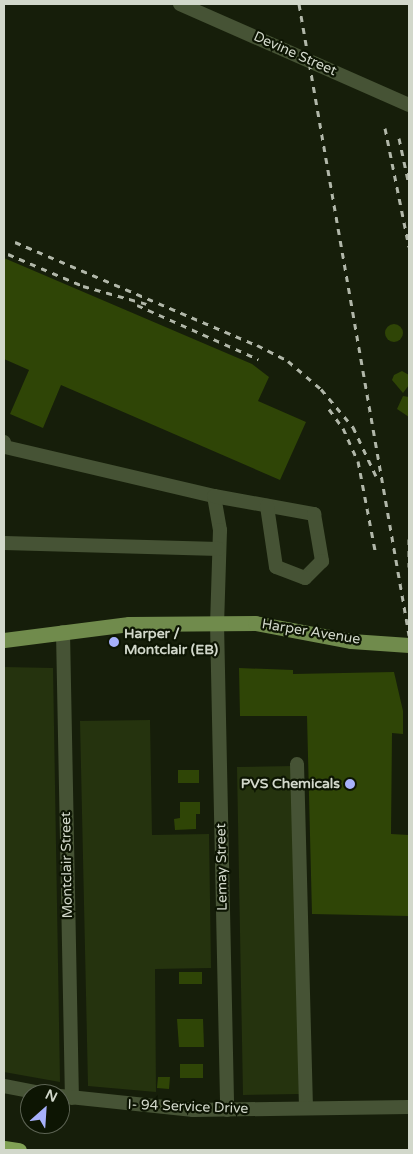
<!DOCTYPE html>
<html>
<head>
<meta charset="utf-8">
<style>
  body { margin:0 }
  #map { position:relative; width:413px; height:1154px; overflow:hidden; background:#161e0a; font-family:"Varela Round",sans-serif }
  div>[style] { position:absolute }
  .green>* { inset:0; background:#25330e }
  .building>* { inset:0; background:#2f4506 }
  .round { border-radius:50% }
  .minor>* { height:14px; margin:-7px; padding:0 7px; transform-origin:7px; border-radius:7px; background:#465335 }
  .major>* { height:15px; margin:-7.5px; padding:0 7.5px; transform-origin:7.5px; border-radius:7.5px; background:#708b4c }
  .highway>* { height:15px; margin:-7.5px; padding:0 7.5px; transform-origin:7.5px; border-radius:7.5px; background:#80a154 }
  .rail>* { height:3px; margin-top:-1.5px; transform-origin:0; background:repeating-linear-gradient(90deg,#b1b7a9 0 6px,transparent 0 12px) }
  .dots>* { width:14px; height:14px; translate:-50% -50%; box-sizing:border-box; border:2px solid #0d1503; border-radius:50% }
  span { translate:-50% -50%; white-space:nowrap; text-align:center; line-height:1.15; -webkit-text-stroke:4.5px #0d1503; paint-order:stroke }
  .street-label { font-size:14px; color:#d2d8cb }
  .poi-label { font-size:14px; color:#d2d8cb; font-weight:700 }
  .left { translate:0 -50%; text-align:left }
  .right { translate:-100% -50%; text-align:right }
  .frame { position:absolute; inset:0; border:5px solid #d2d8cb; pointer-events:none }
  .north { position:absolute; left:20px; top:1084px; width:50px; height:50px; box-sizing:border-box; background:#0d1503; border:1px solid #5c6353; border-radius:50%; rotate:26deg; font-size:14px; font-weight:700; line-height:20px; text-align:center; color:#d2d8cb }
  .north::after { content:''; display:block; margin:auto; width:18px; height:22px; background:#a7b1fc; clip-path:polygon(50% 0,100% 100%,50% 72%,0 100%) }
</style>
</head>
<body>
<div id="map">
  <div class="green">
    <div style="clip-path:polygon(4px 667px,53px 668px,60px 1082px,4px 1072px)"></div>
    <div style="clip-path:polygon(150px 720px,152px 835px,209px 834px,211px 968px,155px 969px,156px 1092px,88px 1086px,80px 721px)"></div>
    <div style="clip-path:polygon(293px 766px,299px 1094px,243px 1095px,237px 767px)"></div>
  </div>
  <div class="building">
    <div style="clip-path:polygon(4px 258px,252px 364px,269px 377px,258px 401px,306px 422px,280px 480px,61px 385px,43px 428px,10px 414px,29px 370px,4px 359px)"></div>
    <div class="round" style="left:385px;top:324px;width:18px;height:18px"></div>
    <div style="clip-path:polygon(402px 371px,409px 375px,409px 385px,403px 393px,392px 380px,394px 375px)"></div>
    <div style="clip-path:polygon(403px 396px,409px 397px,409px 417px,397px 409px)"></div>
    <div style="clip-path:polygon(239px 668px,293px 670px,293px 674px,394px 672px,403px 711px,403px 734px,392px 733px,391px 834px,409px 835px,409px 916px,312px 914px,307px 716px,240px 716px)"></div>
    <div style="clip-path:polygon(178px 770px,199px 770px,199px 783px,178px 783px)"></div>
    <div style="clip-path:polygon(180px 802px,200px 802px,200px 814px,196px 814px,196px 829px,175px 830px,174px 819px,180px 818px)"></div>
    <div style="clip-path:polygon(179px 972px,202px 972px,202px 984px,179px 984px)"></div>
    <div style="clip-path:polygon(177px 1019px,203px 1019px,204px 1047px,179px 1047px)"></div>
    <div style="clip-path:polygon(180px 1064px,203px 1064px,203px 1078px,180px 1078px)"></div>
    <div style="clip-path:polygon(158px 1077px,170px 1077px,169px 1089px,157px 1088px)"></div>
  </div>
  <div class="minor">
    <div style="left:180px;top:4px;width:250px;rotate:23.8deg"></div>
    <div style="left:4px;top:442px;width:5px;rotate:79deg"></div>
    <div style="left:5px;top:447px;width:215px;rotate:13.2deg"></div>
    <div style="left:214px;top:496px;width:35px;rotate:80deg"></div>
    <div style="left:220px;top:530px;width:93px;rotate:91.8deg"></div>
    <div style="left:217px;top:623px;width:487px;rotate:88.8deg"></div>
    <div style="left:214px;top:496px;width:102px;rotate:10.2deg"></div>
    <div style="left:314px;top:514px;width:48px;rotate:80.3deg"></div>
    <div style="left:322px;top:561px;width:24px;rotate:135deg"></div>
    <div style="left:305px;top:578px;width:31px;rotate:-159deg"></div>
    <div style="left:276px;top:567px;width:62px;rotate:-98.4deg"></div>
    <div style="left:4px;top:543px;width:215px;rotate:1.6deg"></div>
    <div style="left:63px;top:632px;width:466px;rotate:88.9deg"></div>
    <div style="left:297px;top:764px;width:344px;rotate:88.5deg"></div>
    <div style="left:4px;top:1086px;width:43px;rotate:10.8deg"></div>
    <div style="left:60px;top:1096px;width:134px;rotate:6deg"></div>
    <div style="left:193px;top:1110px;width:216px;rotate:-0.8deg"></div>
  </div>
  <div class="major">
    <div style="left:4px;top:640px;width:126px;rotate:-7.3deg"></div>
    <div style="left:129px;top:624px;width:126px;rotate:-0.5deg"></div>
    <div style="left:255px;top:623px;width:98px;rotate:10.6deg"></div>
    <div style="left:351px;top:641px;width:58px;rotate:3.9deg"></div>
  </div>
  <div class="highway">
    <div style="left:4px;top:1148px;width:15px;rotate:8deg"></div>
  </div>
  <div class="rail">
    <div style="left:299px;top:4px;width:641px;rotate:80.11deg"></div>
    <div style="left:385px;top:128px;width:121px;rotate:78.6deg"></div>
    <div style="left:399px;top:138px;width:48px;rotate:78deg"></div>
    <div style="left:15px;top:242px;width:263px;rotate:23.1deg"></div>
    <div style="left:257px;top:345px;width:35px;rotate:27deg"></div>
    <div style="left:288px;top:361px;width:43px;rotate:40.3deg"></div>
    <div style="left:321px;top:389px;width:50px;rotate:49.9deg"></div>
    <div style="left:353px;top:427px;width:54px;rotate:64.9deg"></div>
    <div style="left:8px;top:254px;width:82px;rotate:23.1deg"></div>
    <div style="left:83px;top:286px;width:66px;rotate:15.7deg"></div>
    <div style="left:137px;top:305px;width:133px;rotate:24.1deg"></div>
    <div style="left:329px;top:409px;width:24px;rotate:54deg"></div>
    <div style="left:343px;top:428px;width:36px;rotate:66deg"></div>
    <div style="left:358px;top:461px;width:91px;rotate:79.2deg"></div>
    <div style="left:409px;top:539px;width:28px;rotate:90deg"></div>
  </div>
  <div class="dots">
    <div style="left:114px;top:642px;background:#a7b1fc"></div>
    <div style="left:350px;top:784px;background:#a7b1fc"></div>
  </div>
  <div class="street-label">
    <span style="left:295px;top:54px;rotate:24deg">Devine Street</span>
    <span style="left:311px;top:632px;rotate:9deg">Harper Avenue</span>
    <span style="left:67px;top:865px;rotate:-91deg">Montclair Street</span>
    <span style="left:222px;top:867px;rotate:-91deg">Lemay Street</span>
    <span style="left:188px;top:1107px;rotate:2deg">I- 94 Service Drive</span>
  </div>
  <div class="poi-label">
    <span class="left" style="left:124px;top:642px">Harper /<br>Montclair (EB)</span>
    <span class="right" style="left:340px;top:784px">PVS Chemicals</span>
  </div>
  <div class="frame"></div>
  <div class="north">N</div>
</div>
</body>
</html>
